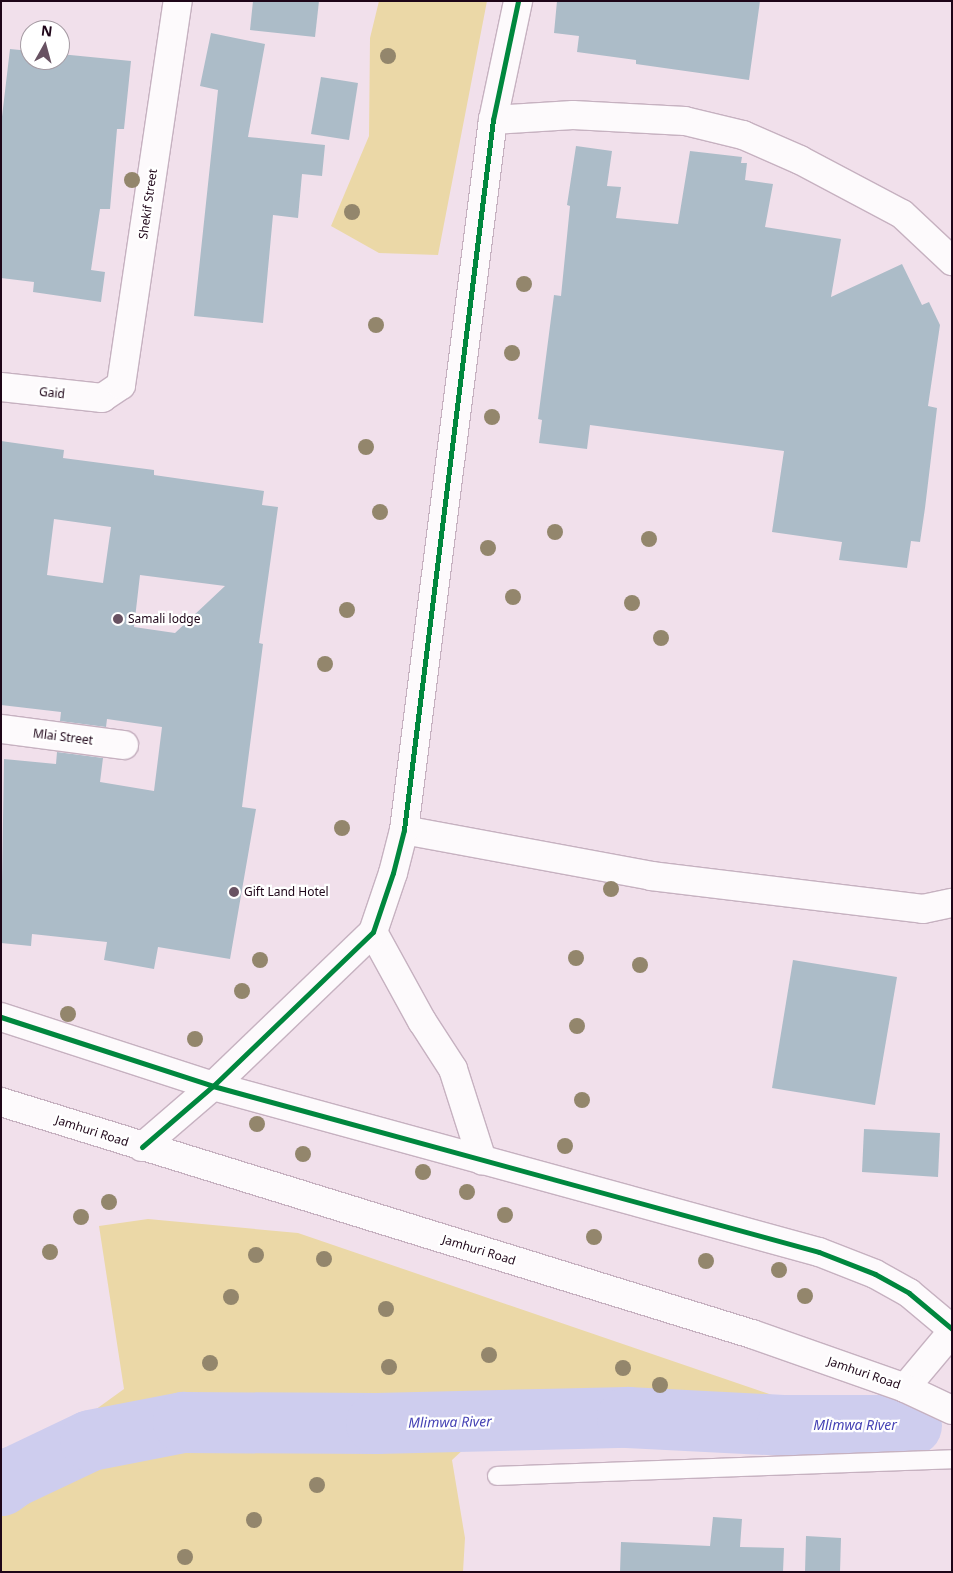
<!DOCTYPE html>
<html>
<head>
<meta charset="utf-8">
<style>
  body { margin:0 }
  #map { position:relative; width:953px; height:1573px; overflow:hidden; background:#f1e0eb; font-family:"Noto Sans",sans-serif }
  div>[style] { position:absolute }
  .green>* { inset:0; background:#ebd8a7 }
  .river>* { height:61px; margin:-30.5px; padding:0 30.5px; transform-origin:30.5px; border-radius:30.5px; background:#cecdee }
  .building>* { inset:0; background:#acbcc8 }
  .roads { filter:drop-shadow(1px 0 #c6b1c0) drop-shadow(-1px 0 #c6b1c0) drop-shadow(0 1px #c6b1c0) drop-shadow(0 -1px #c6b1c0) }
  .service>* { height:18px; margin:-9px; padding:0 9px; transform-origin:9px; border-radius:9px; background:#fdfafc }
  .minor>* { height:28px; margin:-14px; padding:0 14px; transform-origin:14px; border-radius:14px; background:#fdfafc }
  .secondary>* { height:28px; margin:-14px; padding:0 14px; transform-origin:14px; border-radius:14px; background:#fdfafc }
  .cycleway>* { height:5px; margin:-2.5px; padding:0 2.5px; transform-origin:2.5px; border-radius:2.5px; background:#00873e }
  .trees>* { width:16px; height:16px; margin:-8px; border-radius:50%; background:#93866c }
  .dots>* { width:14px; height:14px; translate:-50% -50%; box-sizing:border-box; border:2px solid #fff; border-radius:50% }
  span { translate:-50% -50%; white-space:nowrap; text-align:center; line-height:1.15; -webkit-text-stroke:4.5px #fff; paint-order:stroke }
  .street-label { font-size:12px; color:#1e0518 }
  .poi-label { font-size:12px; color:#1e0518 }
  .left { translate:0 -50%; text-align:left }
  .water-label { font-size:14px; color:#4643b5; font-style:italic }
  .frame { position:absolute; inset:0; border:2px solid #1e0518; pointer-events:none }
  .north { position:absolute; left:20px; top:20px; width:50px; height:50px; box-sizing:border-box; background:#fff; border:1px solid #a59ba3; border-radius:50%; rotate:7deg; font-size:14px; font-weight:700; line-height:20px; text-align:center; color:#1e0518 }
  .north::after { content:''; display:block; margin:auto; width:18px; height:22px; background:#685262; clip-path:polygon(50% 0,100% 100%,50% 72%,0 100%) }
</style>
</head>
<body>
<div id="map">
  <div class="green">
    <div style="clip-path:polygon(379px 1px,487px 1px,438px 255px,379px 253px,331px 226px,369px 136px,370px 38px)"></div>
    <div style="clip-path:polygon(148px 1219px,298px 1233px,772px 1395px,865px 1438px,800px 1441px,627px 1430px,479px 1435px,452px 1460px,465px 1538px,463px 1572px,1px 1572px,1px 1478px,124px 1389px,99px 1226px)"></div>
  </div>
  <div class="river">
    <div style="left:1px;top:1485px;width:14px;rotate:-36deg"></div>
    <div style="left:12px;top:1477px;width:86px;rotate:-25.4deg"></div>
    <div style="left:90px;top:1440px;width:95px;rotate:-11deg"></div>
    <div style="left:183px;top:1422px;width:193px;rotate:0.3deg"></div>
    <div style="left:376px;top:1423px;width:251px;rotate:-1.4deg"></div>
    <div style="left:627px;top:1417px;width:160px;rotate:2.9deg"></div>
    <div style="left:787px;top:1425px;width:124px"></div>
  </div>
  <div class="building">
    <div style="clip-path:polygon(253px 1px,319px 1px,315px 37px,250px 30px)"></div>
    <div style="clip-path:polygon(557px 1px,760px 1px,749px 80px,636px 64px,636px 60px,577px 52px,579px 36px,554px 33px)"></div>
    <div style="clip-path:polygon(211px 33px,265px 44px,248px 137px,325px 145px,322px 176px,302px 174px,298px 218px,273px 215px,263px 323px,194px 316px,218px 90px,200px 86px)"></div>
    <div style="clip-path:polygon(10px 49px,30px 51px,30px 60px,60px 60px,60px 54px,131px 61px,124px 129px,117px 129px,110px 209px,100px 209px,91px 270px,105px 272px,101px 302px,33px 292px,34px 282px,1px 278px,1px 125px)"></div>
    <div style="clip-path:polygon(321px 77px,358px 83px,349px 140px,311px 134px)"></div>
    <div style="clip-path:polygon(576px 146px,612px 151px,607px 186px,621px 187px,616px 218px,678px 224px,690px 151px,742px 157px,741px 163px,747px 163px,745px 180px,773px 184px,765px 227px,841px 239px,831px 297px,902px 264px,922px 305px,929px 302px,940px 325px,928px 406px,937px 408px,925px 508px,920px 542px,911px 541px,907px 568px,839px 560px,842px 542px,772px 532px,784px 451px,590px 425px,587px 449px,539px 443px,542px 420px,538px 419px,554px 295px,561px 296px,570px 206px,567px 205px)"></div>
    <div style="clip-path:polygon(evenodd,1px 441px,64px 450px,63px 458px,154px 470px,154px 475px,264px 491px,262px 505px,278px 507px,259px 643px,263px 644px,242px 807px,256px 809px,230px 959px,158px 947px,154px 969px,104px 960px,107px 942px,32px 934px,31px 946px,1px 943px,4px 759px,56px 764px,57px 752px,103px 758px,100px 782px,154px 791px,162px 727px,107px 719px,106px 727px,60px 721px,61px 712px,1px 705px,1px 441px,54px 519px,111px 527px,103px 583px,47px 575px,54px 519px,1px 441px,140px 575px,225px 586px,175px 633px,134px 627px,140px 575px)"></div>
    <div style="clip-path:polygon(793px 960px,897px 977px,875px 1105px,772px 1088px)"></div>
    <div style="clip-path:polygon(864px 1129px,940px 1133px,938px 1177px,862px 1172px)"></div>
    <div style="clip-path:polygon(713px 1517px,742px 1519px,740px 1547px,784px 1548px,783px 1572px,620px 1572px,621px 1542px,710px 1546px)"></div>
    <div style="clip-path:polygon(806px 1536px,841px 1538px,840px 1572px,805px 1572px)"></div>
  </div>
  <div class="roads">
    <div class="service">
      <div style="left:497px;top:1476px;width:455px;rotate:-2.1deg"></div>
    </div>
    <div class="minor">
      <div style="left:493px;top:120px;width:80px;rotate:-3.6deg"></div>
      <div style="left:573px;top:115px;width:112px;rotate:3.1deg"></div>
      <div style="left:685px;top:121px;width:60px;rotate:13.6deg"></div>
      <div style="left:743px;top:135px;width:62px;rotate:23.7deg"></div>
      <div style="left:800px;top:160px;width:115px;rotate:27.9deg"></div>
      <div style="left:902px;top:214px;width:69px;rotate:43.2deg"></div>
      <div style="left:1px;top:387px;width:102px;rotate:6.2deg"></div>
      <div style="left:102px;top:398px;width:23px;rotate:-34deg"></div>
      <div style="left:121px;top:385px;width:388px;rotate:-81.6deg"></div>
      <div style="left:1px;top:729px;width:124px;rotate:7.4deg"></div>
      <div style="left:404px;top:830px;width:251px;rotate:10.5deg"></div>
      <div style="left:651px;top:876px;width:274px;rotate:6.9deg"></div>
      <div style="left:923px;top:909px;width:30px;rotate:-12deg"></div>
      <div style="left:373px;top:932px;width:102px;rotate:61.2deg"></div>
      <div style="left:422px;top:1021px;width:57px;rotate:57.1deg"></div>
      <div style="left:453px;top:1069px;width:96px;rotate:72.3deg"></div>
      <div style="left:1px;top:1017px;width:223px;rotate:18deg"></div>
      <div style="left:213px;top:1086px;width:628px;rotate:15.32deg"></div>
      <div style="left:819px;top:1252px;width:60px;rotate:21.4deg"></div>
      <div style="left:875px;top:1274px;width:39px;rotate:29deg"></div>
      <div style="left:909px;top:1293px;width:56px;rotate:39.9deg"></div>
      <div style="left:142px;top:1147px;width:94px;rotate:-40.7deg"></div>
      <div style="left:213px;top:1086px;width:222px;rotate:-43.9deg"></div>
      <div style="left:373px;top:932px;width:62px;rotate:-71.3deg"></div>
      <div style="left:393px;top:873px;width:44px;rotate:-75.7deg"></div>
      <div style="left:404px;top:830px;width:716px;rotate:-82.86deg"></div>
      <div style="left:493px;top:120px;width:122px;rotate:-78.1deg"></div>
      <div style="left:905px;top:1388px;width:73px;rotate:-50deg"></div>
    </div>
    <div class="secondary">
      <div style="left:1px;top:1102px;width:786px;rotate:17.17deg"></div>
      <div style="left:752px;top:1334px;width:162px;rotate:19.4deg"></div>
      <div style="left:905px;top:1388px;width:52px;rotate:25.1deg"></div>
    </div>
  </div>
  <div class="cycleway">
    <div style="left:1px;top:1017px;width:223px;rotate:18deg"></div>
    <div style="left:213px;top:1086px;width:628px;rotate:15.32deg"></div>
    <div style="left:819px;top:1252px;width:60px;rotate:21.4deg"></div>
    <div style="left:875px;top:1274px;width:39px;rotate:29deg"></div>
    <div style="left:909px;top:1293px;width:56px;rotate:39.9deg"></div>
    <div style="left:142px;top:1147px;width:94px;rotate:-40.7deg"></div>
    <div style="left:213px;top:1086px;width:222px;rotate:-43.9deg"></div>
    <div style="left:373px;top:932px;width:62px;rotate:-71.3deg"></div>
    <div style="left:393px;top:873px;width:44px;rotate:-75.7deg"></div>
    <div style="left:404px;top:830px;width:716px;rotate:-82.86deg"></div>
    <div style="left:493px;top:120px;width:122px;rotate:-78.1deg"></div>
  </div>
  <div class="trees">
    <div style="left:388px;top:56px"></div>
    <div style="left:132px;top:180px"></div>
    <div style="left:352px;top:212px"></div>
    <div style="left:524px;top:284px"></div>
    <div style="left:376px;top:325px"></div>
    <div style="left:512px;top:353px"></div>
    <div style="left:492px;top:417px"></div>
    <div style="left:366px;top:447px"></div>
    <div style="left:380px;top:512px"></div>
    <div style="left:555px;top:532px"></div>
    <div style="left:649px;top:539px"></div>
    <div style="left:488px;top:548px"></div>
    <div style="left:513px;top:597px"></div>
    <div style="left:632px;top:603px"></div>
    <div style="left:347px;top:610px"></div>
    <div style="left:661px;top:638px"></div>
    <div style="left:325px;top:664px"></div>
    <div style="left:342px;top:828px"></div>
    <div style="left:611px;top:889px"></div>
    <div style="left:576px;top:958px"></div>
    <div style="left:260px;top:960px"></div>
    <div style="left:640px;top:965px"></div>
    <div style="left:242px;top:991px"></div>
    <div style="left:68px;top:1014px"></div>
    <div style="left:577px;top:1026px"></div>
    <div style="left:195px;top:1039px"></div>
    <div style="left:582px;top:1100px"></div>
    <div style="left:257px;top:1124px"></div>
    <div style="left:565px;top:1146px"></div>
    <div style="left:303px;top:1154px"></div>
    <div style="left:423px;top:1172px"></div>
    <div style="left:467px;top:1192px"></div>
    <div style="left:109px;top:1202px"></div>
    <div style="left:505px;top:1215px"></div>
    <div style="left:81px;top:1217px"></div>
    <div style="left:594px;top:1237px"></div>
    <div style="left:50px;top:1252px"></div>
    <div style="left:256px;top:1255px"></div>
    <div style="left:324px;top:1259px"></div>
    <div style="left:706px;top:1261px"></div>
    <div style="left:779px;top:1270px"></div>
    <div style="left:805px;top:1296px"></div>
    <div style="left:231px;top:1297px"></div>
    <div style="left:386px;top:1309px"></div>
    <div style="left:489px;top:1355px"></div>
    <div style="left:210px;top:1363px"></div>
    <div style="left:389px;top:1367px"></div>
    <div style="left:623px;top:1368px"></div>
    <div style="left:660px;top:1385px"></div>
    <div style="left:317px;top:1485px"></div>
    <div style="left:254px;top:1520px"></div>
    <div style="left:185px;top:1557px"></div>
  </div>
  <div class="dots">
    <div style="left:118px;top:619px;background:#685262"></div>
    <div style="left:234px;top:892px;background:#685262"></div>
  </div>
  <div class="street-label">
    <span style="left:148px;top:204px;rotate:-82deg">Shekif Street</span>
    <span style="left:52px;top:393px;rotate:6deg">Gaid</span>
    <span style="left:63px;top:737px;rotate:7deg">Mlai Street</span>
    <span style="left:92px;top:1131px;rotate:18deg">Jamhuri Road</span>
    <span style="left:479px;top:1250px;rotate:17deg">Jamhuri Road</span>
    <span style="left:864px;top:1373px;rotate:19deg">Jamhuri Road</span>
  </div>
  <div class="poi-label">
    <span class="left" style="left:128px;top:619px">Samali lodge</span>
    <span class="left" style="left:244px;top:892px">Gift Land Hotel</span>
  </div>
  <div class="water-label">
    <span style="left:450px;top:1422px;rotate:-1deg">Mlimwa River</span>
    <span style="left:855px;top:1425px">Mlimwa River</span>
  </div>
  <div class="frame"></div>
  <div class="north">N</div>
</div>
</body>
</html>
